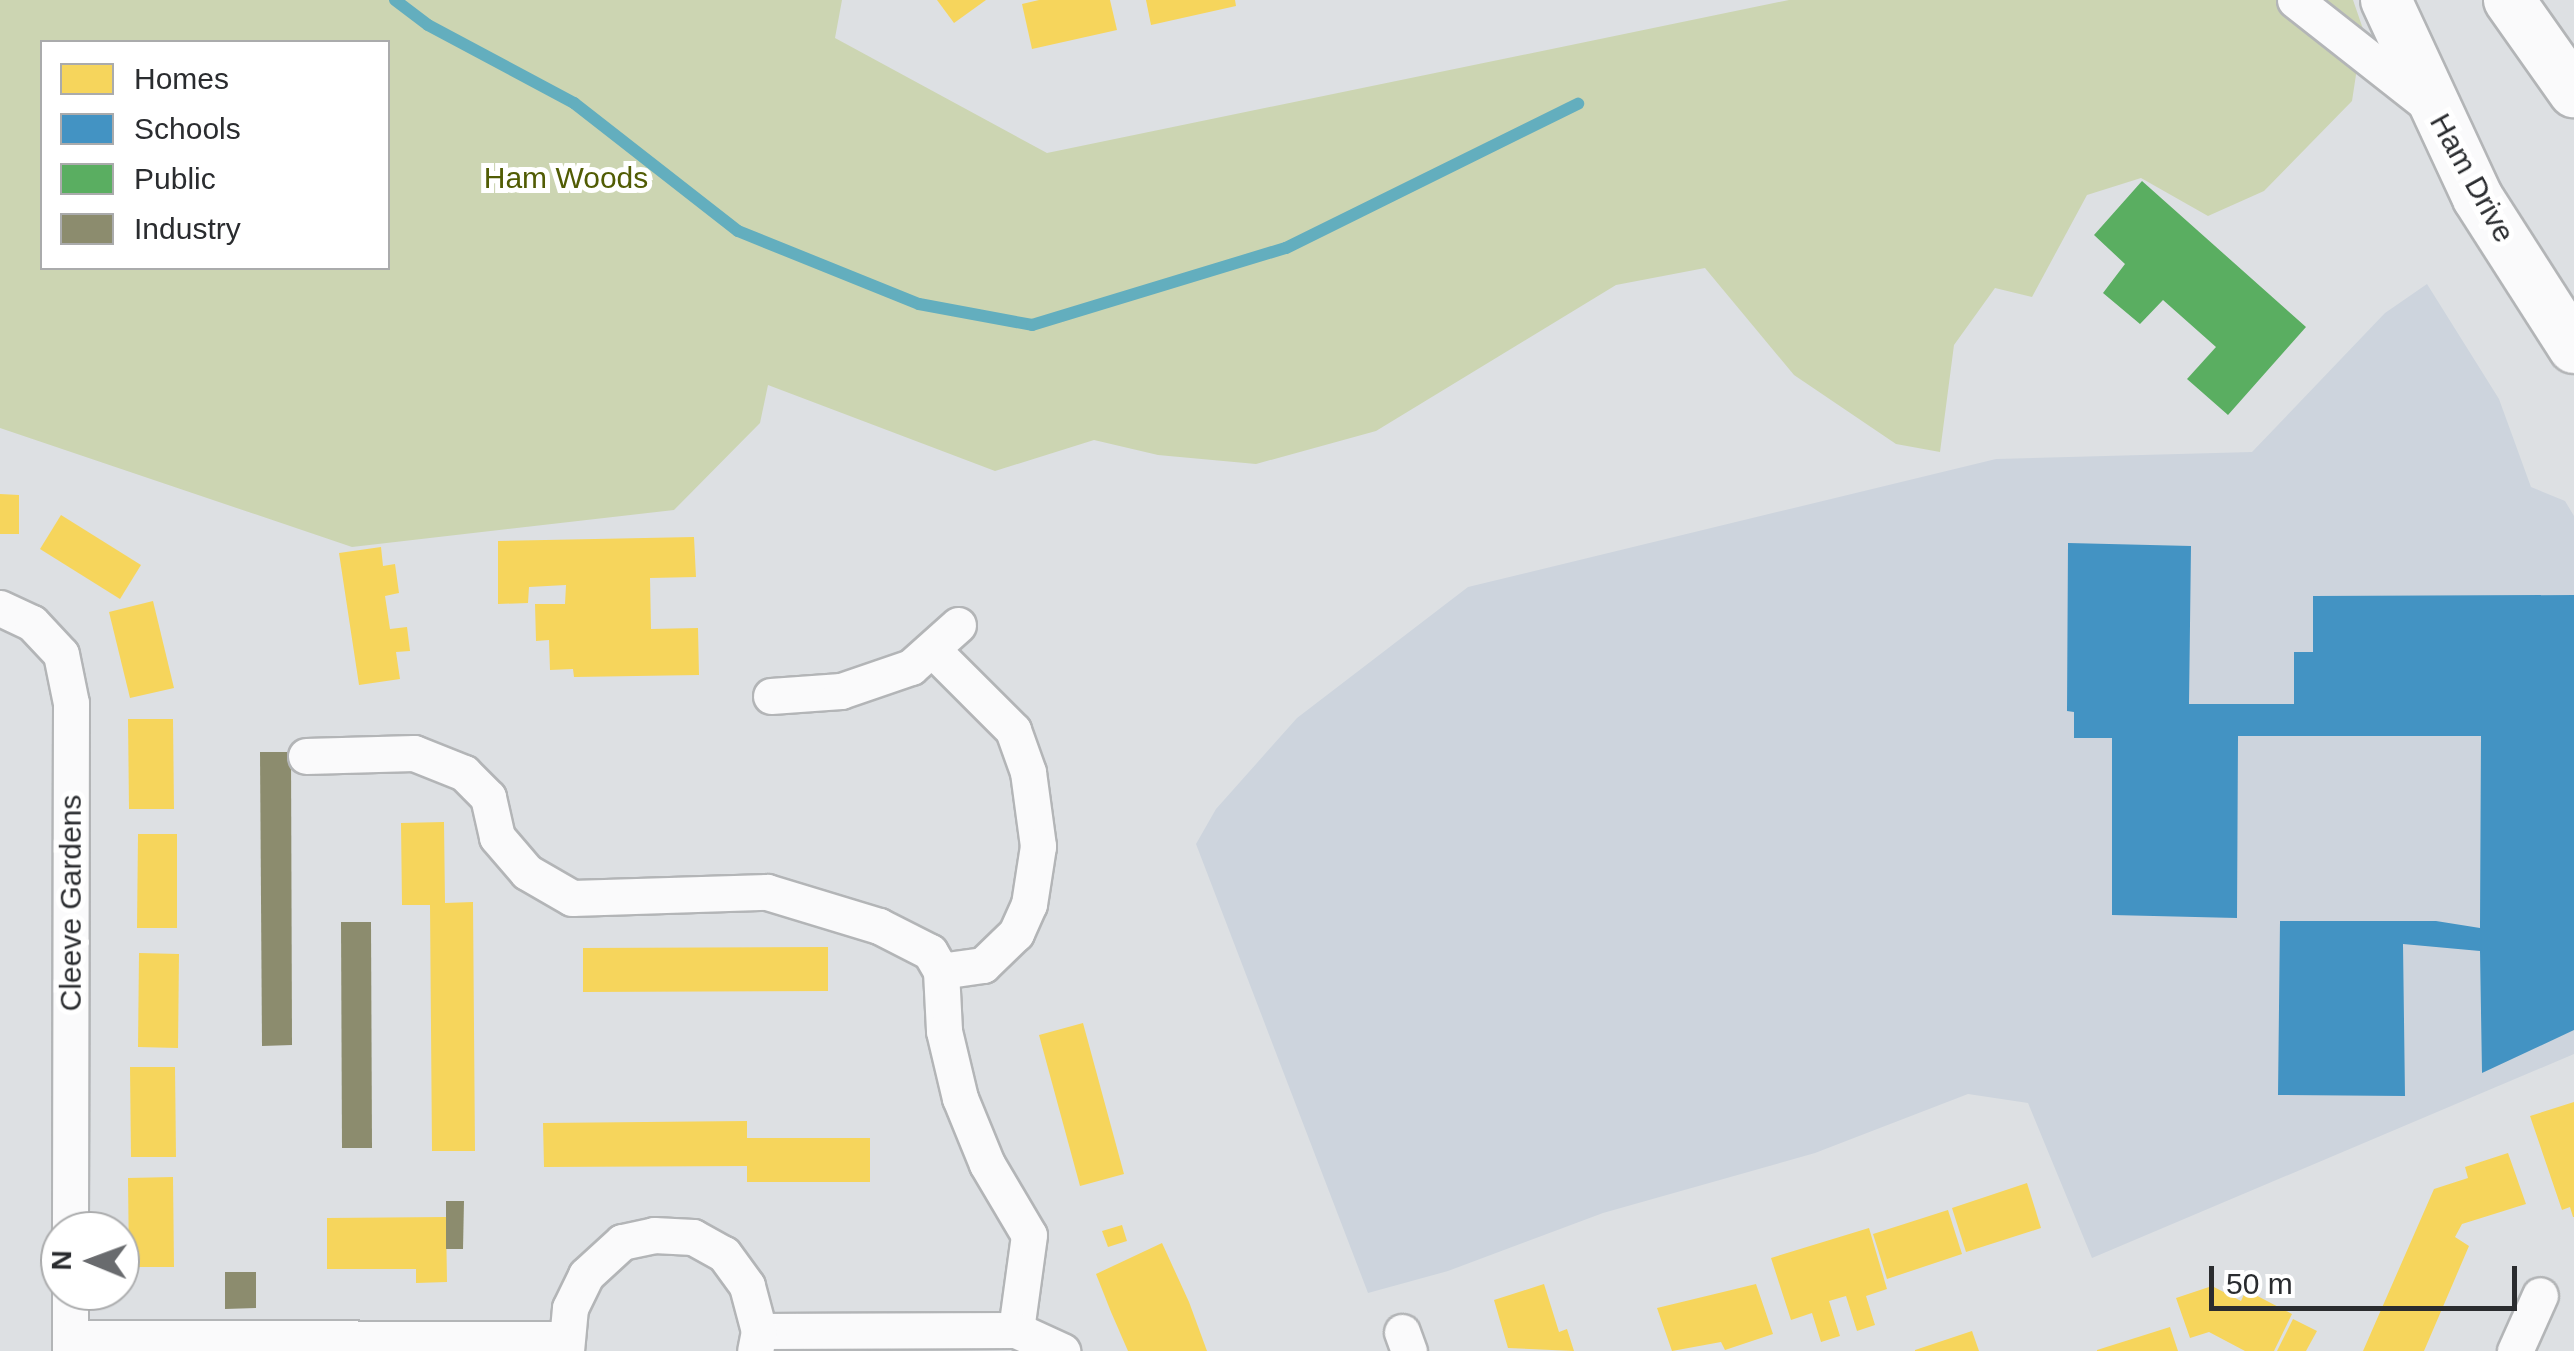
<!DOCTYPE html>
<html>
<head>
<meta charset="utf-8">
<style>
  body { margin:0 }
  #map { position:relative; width:2574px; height:1351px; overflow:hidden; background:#dde0e3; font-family:Arial,sans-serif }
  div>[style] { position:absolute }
  .built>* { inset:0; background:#cdd4dd }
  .green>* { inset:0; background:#ccd5b2 }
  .homes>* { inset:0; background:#f6d55c }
  .schools>* { inset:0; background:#4393c3 }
  .public>* { inset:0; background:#5aae61 }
  .industry>* { inset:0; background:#8c8c6e }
  .stream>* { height:12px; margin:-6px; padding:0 6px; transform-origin:6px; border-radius:6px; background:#63aebe }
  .roads { filter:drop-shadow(2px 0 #b3b5b7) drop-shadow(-2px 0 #b3b5b7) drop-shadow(0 2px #b3b5b7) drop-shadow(0 -2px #b3b5b7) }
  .street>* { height:35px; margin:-17.5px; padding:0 17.5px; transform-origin:17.5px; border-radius:17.5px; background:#fafafb }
  .secondary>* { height:50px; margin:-25px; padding:0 25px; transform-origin:25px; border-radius:25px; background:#fafafb }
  span { translate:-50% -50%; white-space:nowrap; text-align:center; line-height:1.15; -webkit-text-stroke:10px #fff; paint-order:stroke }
  .park-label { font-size:30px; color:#515c04 }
  .street-label { font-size:30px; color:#2a2c2f }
  .legend { position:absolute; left:40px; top:40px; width:350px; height:230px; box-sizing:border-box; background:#fff; border:2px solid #aaabac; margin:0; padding:12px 18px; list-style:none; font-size:30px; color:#2a2c2f }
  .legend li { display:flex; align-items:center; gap:20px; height:50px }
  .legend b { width:50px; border:2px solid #aaabac }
  .north { position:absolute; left:40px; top:1211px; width:100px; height:100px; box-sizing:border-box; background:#fff; border:2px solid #aaabac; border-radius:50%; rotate:271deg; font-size:28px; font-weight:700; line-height:40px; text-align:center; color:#2a2c2f }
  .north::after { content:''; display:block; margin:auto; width:35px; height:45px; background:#696b6e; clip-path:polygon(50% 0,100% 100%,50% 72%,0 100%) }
  .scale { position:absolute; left:2209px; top:1266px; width:308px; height:45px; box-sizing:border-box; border:5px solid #2a2c2f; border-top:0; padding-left:12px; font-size:30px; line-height:35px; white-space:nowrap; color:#2a2c2f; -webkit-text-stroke:8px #fff; paint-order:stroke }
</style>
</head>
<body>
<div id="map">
  <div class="built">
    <div style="clip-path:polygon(2427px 284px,2499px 399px,2531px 487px,2565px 501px,2574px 516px,2574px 1054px,2092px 1258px,2028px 1103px,1968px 1094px,1815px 1153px,1603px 1213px,1448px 1271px,1368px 1293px,1196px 844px,1216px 809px,1297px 718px,1468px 587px,1996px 459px,2252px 452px,2385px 313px)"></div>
  </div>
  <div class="green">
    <div style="clip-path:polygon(evenodd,0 0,842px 0,835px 38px,1047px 153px,1789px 0,2353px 0,2363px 29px,2352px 101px,2264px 191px,2208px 216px,2141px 178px,2087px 195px,2032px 297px,1995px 288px,1954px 345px,1940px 452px,1896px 444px,1794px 375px,1705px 268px,1616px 285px,1376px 431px,1256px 464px,1158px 455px,1094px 440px,995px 471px,768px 385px,760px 423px,674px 510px,352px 547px,0 428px,0 0,42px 42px,388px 42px,388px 268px,42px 268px,42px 42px)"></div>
  </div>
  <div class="homes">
    <div style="clip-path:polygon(937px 0,986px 0,954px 23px)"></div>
    <div style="clip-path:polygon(1039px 0,1110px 0,1117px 30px,1032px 49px,1022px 4px)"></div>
    <div style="clip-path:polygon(1146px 0,1235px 0,1236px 6px,1151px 25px)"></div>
    <div style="clip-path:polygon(0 494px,19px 495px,19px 534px,0 534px)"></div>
    <div style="clip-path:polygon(61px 515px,141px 565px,120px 599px,40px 549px)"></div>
    <div style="clip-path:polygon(694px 537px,696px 577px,650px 578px,651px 629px,698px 628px,699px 675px,574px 677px,573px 669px,550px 670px,549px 640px,536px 641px,535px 604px,565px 604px,566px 585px,529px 587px,528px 603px,498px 604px,498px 541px)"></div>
    <div style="clip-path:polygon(381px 547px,383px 566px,395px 564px,399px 593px,385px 596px,390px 629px,407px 627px,410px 651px,396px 652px,400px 679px,359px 685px,339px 553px)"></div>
    <div style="clip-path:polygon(153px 601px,174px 688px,130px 698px,109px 612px)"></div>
    <div style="clip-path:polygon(128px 719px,173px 719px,174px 809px,129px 809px)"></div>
    <div style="clip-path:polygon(444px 822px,445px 903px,473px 902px,475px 1151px,432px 1151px,430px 905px,402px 905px,401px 823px)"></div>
    <div style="clip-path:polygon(138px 834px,177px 834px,177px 928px,137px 928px)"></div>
    <div style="clip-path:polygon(828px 947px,828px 991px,583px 992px,583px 948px)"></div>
    <div style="clip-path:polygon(139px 953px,179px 954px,178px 1048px,138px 1047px)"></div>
    <div style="clip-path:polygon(1083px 1023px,1124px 1174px,1080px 1186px,1039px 1035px)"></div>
    <div style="clip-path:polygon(130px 1067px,175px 1067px,176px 1157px,131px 1157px)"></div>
    <div style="clip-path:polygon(2574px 1102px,2574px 1217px,2573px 1217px,2570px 1207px,2562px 1210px,2530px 1116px)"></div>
    <div style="clip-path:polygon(747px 1121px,747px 1138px,870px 1138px,870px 1182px,747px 1182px,747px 1166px,544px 1167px,543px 1123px)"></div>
    <div style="clip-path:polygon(2508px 1153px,2526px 1204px,2462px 1224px,2455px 1237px,2469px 1246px,2424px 1351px,2363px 1351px,2434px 1189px,2468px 1178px,2465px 1167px)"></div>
    <div style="clip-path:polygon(173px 1177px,174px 1267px,129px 1267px,128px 1178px)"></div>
    <div style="clip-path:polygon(2027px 1183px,2041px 1228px,1966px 1252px,1952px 1208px)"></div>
    <div style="clip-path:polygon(1948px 1210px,1962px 1254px,1887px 1279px,1873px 1234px)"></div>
    <div style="clip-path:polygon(446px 1217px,447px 1282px,416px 1283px,416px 1269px,327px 1269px,327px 1218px)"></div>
    <div style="clip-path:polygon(1122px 1225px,1127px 1241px,1108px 1247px,1102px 1231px)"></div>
    <div style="clip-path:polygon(1869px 1228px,1887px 1289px,1866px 1296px,1875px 1325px,1857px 1331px,1846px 1296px,1829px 1301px,1840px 1336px,1821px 1342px,1812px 1313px,1791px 1320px,1771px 1258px)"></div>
    <div style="clip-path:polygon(1162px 1243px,1189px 1302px,1207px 1351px,1128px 1351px,1111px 1312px,1096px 1274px)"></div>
    <div style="clip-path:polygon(1544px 1284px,1559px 1332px,1567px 1329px,1574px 1351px,1508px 1348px,1494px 1300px)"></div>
    <div style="clip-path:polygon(1756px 1284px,1773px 1334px,1725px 1350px,1721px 1342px,1672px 1351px,1657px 1308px)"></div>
    <div style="clip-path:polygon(2212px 1286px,2241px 1301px,2246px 1290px,2292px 1314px,2274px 1351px,2245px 1351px,2209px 1332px,2190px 1338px,2176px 1298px)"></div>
    <div style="clip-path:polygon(2293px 1319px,2317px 1331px,2306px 1351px,2277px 1351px)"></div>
    <div style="clip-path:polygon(2170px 1327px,2178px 1351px,2097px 1351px,2097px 1350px)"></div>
    <div style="clip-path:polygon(1972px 1331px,1979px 1351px,1915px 1351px,1915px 1350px)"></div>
  </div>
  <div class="schools">
    <div style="clip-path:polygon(2068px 543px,2191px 546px,2189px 704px,2294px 704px,2294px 652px,2313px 652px,2313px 596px,2574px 595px,2574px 1030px,2482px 1073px,2480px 951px,2403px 944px,2405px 1096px,2278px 1095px,2280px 921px,2436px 921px,2480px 928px,2481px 736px,2238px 736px,2237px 918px,2112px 915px,2112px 738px,2074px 738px,2074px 712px,2067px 711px)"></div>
  </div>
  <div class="public">
    <div style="clip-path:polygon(2142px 181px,2306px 327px,2228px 415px,2187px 379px,2216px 347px,2163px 300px,2140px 324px,2103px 293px,2125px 264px,2094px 235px)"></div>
  </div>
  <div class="industry">
    <div style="clip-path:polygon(260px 752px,291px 752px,292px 1045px,262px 1046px)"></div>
    <div style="clip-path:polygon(341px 922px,371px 922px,372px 1148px,342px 1148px)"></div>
    <div style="clip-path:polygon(446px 1201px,464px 1201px,463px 1249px,446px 1249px)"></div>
    <div style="clip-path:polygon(225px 1272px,256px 1272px,256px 1308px,225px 1309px)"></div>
  </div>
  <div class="stream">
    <div style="left:395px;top:0;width:41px;rotate:37.1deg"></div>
    <div style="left:428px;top:25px;width:166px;rotate:28.1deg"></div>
    <div style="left:574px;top:103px;width:208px;rotate:38deg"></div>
    <div style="left:738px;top:231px;width:195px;rotate:22deg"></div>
    <div style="left:919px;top:304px;width:115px;rotate:10.5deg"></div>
    <div style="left:1032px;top:325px;width:265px;rotate:-16.9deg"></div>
    <div style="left:1286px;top:248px;width:326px;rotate:-26.3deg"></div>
  </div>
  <div class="roads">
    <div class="street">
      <div style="left:2295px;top:0;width:173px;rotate:38.2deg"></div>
      <div style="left:0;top:608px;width:35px;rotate:25deg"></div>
      <div style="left:32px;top:623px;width:42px;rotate:46.9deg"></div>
      <div style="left:61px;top:654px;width:50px;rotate:78.5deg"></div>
      <div style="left:71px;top:703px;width:528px;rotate:90.11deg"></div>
      <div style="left:934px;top:651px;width:112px;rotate:45deg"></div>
      <div style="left:1013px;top:730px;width:45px;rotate:70.3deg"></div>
      <div style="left:1028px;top:772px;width:75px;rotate:82.3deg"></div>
      <div style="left:1038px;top:846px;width:59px;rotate:98.8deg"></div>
      <div style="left:1029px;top:904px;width:32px;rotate:114deg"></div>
      <div style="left:1016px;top:933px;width:46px;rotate:135.9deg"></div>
      <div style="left:983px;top:965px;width:42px;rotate:171.9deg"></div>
      <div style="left:771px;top:696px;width:70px;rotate:-4.1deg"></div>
      <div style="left:841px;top:691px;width:74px;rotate:-18.9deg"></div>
      <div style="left:911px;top:667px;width:63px;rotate:-41.8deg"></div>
      <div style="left:306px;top:756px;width:108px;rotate:-1.6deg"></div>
      <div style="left:414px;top:753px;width:54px;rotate:21.8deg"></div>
      <div style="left:464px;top:773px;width:34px;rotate:45deg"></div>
      <div style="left:488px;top:797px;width:41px;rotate:77.3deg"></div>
      <div style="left:497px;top:837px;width:46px;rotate:49.4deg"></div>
      <div style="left:527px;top:872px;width:52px;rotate:30deg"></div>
      <div style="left:572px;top:898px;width:195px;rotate:-1.8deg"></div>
      <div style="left:767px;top:892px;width:117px;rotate:16.9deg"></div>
      <div style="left:879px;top:926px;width:57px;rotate:27deg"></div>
      <div style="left:930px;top:952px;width:22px;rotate:60deg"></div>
      <div style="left:941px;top:971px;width:60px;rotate:87.1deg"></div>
      <div style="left:944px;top:1031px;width:69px;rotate:76.6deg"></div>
      <div style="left:960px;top:1098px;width:71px;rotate:67.8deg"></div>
      <div style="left:987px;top:1164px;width:82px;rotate:59.4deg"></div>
      <div style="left:1029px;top:1235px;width:96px;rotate:97.8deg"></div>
      <div style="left:70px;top:1291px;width:60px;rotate:90deg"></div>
      <div style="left:759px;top:1331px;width:257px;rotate:-0.2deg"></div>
      <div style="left:1016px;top:1330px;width:51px;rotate:24.5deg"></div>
      <div style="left:1402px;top:1332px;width:20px;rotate:70deg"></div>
      <div style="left:70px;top:1338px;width:494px;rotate:0.1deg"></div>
      <div style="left:566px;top:1351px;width:43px;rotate:-84.7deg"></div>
      <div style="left:570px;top:1308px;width:37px;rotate:-64deg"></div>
      <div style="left:586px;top:1275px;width:49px;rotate:-42.5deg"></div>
      <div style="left:622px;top:1242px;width:33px;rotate:-12deg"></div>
      <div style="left:654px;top:1235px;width:39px;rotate:3deg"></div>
      <div style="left:693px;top:1237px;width:35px;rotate:29deg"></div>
      <div style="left:724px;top:1254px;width:39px;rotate:54deg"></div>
      <div style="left:747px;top:1286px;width:47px;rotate:75.1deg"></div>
      <div style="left:759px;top:1331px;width:20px;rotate:101deg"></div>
      <div style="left:2515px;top:1351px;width:61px;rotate:-65.9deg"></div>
    </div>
    <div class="secondary">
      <div style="left:2386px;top:0;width:218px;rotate:65.1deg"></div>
      <div style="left:2478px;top:198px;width:178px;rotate:57.4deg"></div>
      <div style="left:2509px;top:0;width:113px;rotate:54.8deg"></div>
    </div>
  </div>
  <div class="park-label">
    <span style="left:566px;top:178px">Ham Woods</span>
  </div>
  <div class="street-label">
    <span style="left:2472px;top:178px;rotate:61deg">Ham Drive</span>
    <span style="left:71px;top:903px;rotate:-90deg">Cleeve Gardens</span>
  </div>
  <ul class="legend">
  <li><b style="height:28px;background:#f6d55c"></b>Homes</li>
  <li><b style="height:28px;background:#4393c3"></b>Schools</li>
  <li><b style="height:28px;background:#5aae61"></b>Public</li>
  <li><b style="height:28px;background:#8c8c6e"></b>Industry</li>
  </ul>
  <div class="north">N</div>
  <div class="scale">50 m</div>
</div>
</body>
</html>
